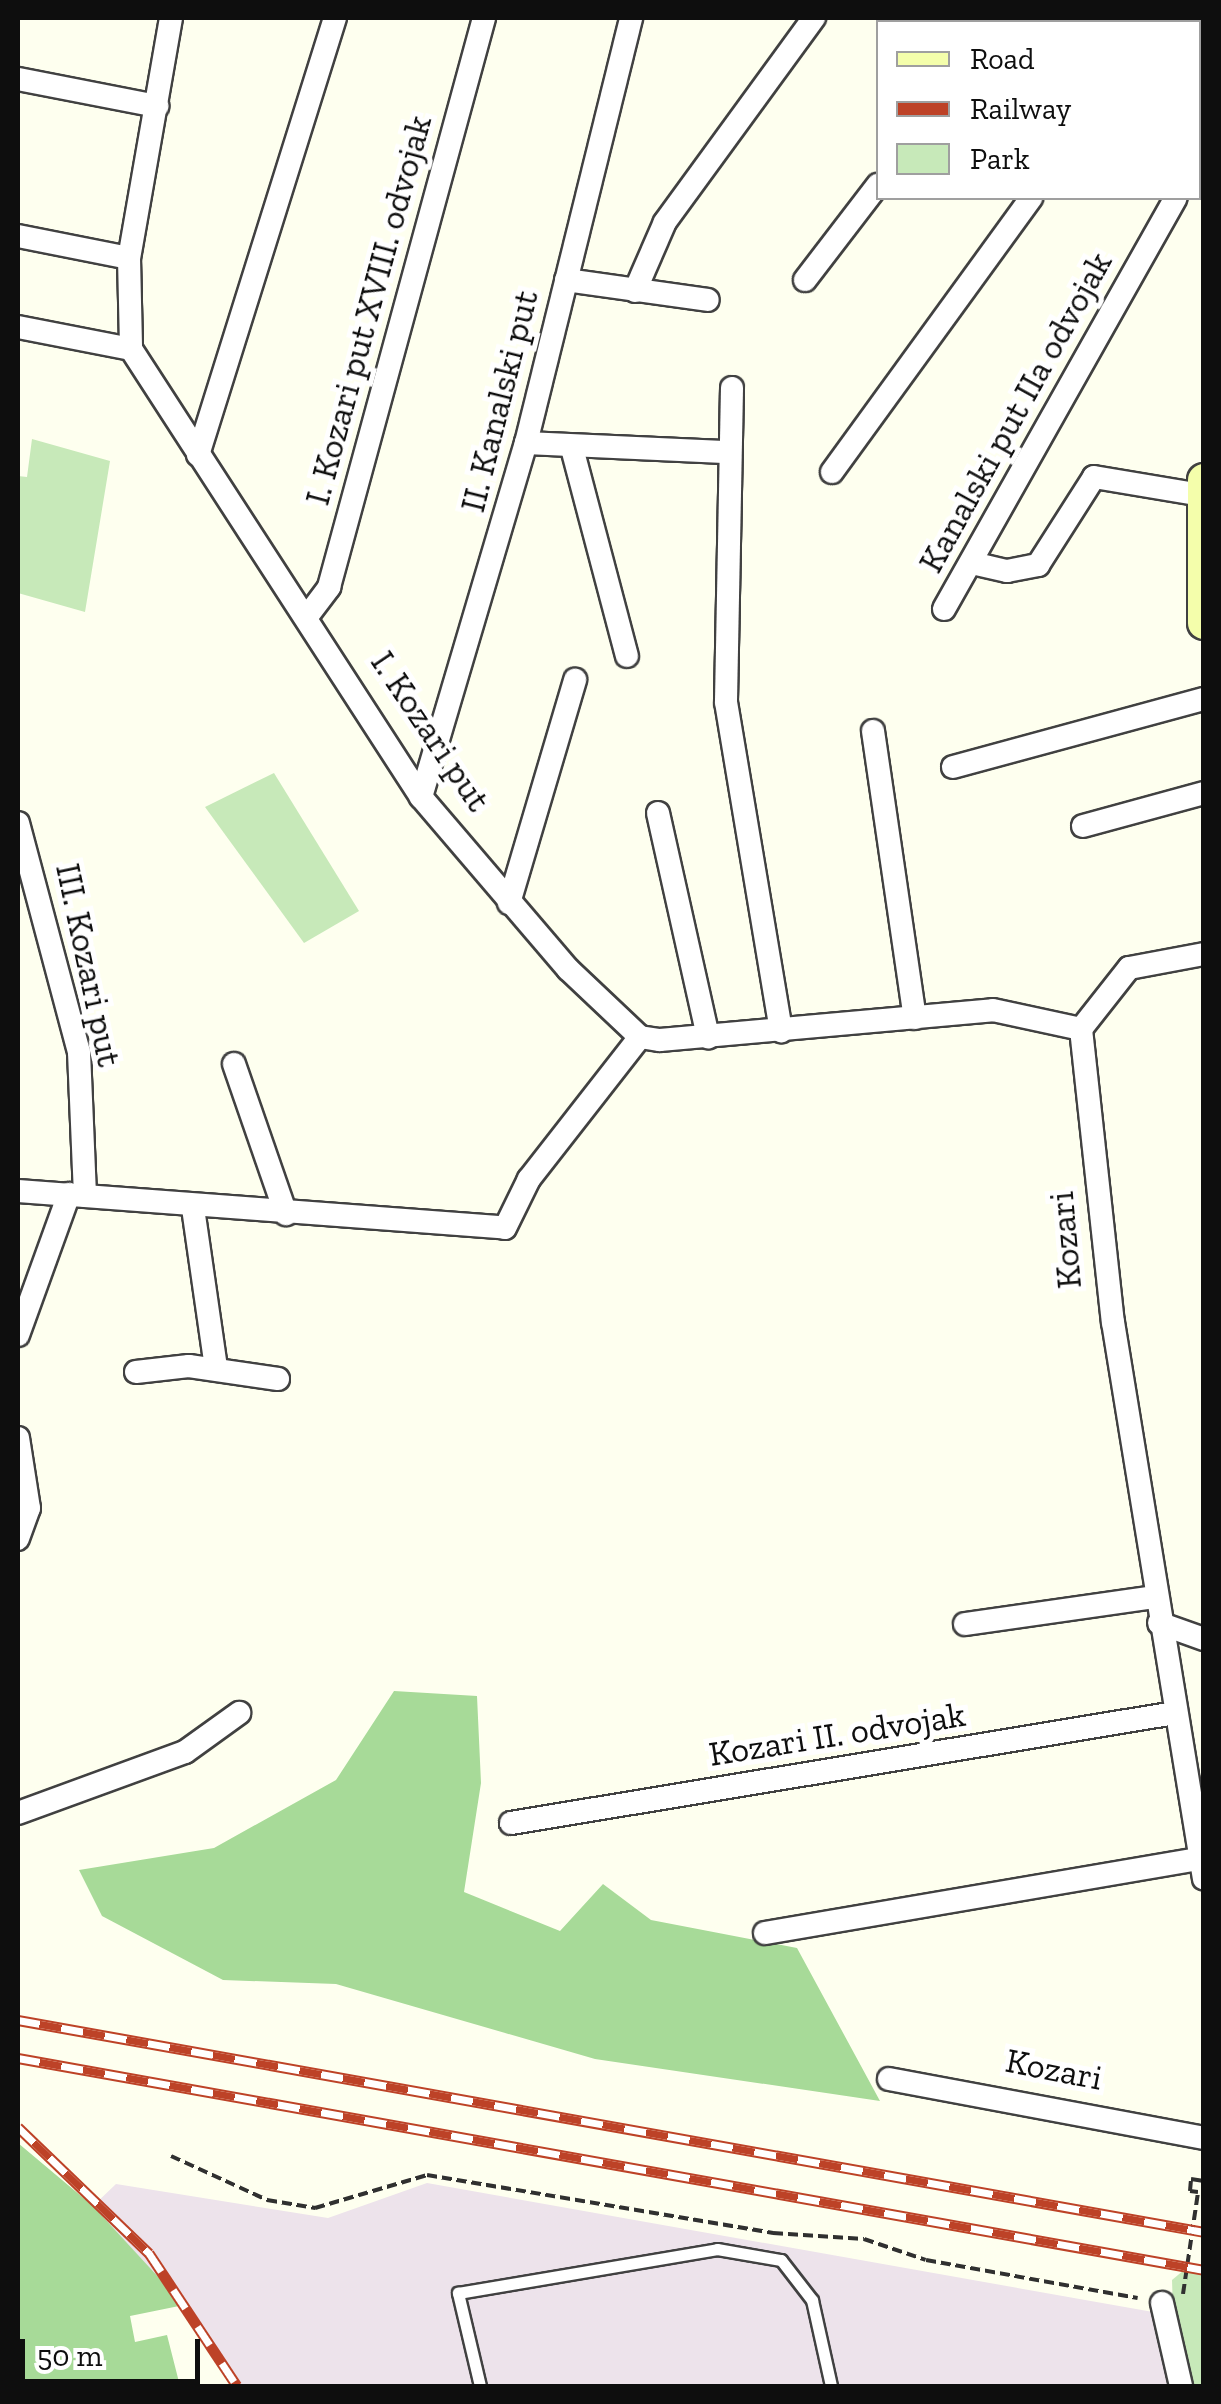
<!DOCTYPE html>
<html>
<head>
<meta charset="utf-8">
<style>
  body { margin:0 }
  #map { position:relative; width:1221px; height:2404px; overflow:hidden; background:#feffef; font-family:"Zilla Slab",serif }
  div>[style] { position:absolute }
  .industrial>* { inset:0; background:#ede3eb }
  .green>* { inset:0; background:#c7e9b9 }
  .forest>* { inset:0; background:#a7da98 }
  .path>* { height:4px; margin-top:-2px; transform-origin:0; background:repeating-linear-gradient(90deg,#303030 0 10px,transparent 0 15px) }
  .roads { filter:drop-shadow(2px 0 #414141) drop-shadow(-2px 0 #414141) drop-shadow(0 2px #414141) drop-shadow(0 -2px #414141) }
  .lane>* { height:11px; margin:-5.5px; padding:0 5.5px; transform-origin:5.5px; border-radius:5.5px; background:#fff }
  .street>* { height:22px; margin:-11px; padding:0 11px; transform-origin:11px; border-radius:11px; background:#fff }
  .secondary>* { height:32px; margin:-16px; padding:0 16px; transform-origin:16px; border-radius:16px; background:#f4feab }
  .rail>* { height:11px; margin-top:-5.5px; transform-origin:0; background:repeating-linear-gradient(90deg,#fff 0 22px,#bd4227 0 44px); box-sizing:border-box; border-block:2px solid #bd4227 }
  span { translate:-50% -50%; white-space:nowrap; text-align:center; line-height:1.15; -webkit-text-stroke:10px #fff; paint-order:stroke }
  .street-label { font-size:35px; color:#0e0e0e }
  .frame { position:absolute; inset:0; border:20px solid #0e0e0e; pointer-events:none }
  .legend { position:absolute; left:876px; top:20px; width:325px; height:180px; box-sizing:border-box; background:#fff; border:2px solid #9f9f9f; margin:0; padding:12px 18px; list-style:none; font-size:30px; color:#0e0e0e }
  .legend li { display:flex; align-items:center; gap:20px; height:50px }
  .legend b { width:50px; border:2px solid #9f9f9f }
  .scale { position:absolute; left:20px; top:2339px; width:180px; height:45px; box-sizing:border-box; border:5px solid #0e0e0e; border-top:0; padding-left:12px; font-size:30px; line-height:35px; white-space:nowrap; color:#0e0e0e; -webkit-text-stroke:8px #fff; paint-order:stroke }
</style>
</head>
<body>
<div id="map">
  <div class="industrial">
    <div style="clip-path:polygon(427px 2183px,1153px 2312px,1170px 2386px,232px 2386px,183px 2305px,93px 2206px,116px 2184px,328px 2218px)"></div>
  </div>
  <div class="green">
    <div style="clip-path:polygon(32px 439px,110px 461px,85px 612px,18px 593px,18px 476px,27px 477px)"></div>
    <div style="clip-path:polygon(274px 773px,359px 911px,304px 943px,205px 807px)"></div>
    <div style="clip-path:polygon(1184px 2270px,1203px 2274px,1203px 2386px,1187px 2386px,1173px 2312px,1172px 2280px)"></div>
  </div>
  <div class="forest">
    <div style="clip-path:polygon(394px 1691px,477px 1696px,481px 1783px,464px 1892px,560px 1931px,603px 1884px,651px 1920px,797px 1948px,880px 2101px,595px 2059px,336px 1984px,223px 1980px,102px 1916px,79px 1870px,214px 1848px,336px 1780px)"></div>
    <div style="clip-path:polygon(18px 2143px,93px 2206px,184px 2305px,130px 2316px,135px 2342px,167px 2335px,180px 2386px,18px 2386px)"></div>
  </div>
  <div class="path">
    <div style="left:171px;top:2156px;width:106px;rotate:24.6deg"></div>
    <div style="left:267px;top:2200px;width:49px;rotate:9.5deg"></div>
    <div style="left:315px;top:2208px;width:117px;rotate:-16.4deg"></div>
    <div style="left:427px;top:2175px;width:351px;rotate:9.5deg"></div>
    <div style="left:773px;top:2233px;width:91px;rotate:3.8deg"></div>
    <div style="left:864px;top:2239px;width:65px;rotate:18.7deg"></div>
    <div style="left:926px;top:2260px;width:215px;rotate:10.2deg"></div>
    <div style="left:1183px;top:2294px;width:103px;rotate:-81.6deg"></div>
    <div style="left:1198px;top:2192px;width:8px;rotate:-173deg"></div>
    <div style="left:1190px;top:2191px;width:12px;rotate:-85deg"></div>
    <div style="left:1191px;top:2179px;width:13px;rotate:9deg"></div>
  </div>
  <div class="roads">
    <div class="lane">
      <div style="left:480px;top:2386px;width:96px;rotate:-103.3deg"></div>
      <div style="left:458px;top:2293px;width:263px;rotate:-9.6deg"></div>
      <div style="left:717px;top:2249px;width:65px;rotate:9.8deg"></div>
      <div style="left:781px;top:2260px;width:51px;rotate:52.2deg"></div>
      <div style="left:812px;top:2300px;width:88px;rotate:77.5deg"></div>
    </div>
    <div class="street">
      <div style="left:171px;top:18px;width:244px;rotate:99.9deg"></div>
      <div style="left:129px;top:258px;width:91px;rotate:88.7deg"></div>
      <div style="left:131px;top:349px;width:534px;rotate:57.08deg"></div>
      <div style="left:421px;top:797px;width:226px;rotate:49.5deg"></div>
      <div style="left:568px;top:969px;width:99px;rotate:43.4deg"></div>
      <div style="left:640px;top:1037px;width:20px;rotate:9deg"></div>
      <div style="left:660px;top:1040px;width:334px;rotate:-5.1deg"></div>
      <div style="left:993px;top:1010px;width:90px;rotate:12.2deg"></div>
      <div style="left:1005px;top:22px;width:5px;rotate:-53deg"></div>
      <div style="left:1198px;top:50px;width:7px;rotate:34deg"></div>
      <div style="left:18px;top:79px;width:142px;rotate:11deg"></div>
      <div style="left:1198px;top:157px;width:11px;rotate:-56deg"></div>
      <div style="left:18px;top:236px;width:113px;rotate:11.2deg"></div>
      <div style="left:566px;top:280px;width:143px;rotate:8deg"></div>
      <div style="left:805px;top:280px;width:120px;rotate:-52.5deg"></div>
      <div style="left:635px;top:291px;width:75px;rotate:-66.5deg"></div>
      <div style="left:665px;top:222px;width:253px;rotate:-53.9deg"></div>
      <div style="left:18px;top:327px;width:115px;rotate:11deg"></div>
      <div style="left:732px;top:388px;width:314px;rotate:91.1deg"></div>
      <div style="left:726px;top:702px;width:334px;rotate:80.5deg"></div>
      <div style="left:526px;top:443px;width:198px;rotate:2.6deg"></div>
      <div style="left:572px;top:448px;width:215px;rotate:75.2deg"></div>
      <div style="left:198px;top:455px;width:458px;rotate:-72.6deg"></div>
      <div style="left:832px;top:472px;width:339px;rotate:-54deg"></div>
      <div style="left:972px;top:563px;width:36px;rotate:13deg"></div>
      <div style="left:1007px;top:571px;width:32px;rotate:-11deg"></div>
      <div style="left:1038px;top:565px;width:104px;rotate:-57.5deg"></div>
      <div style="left:1094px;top:477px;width:109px;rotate:9.5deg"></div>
      <div style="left:944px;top:609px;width:472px;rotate:-60.6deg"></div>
      <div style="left:309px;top:614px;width:34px;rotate:-53deg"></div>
      <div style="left:329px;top:587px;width:590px;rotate:-74.76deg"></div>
      <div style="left:873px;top:731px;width:290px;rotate:81.7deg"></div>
      <div style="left:953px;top:767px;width:260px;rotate:-15.2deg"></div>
      <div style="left:421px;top:797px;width:369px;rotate:-73.5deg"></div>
      <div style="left:526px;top:443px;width:438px;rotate:-76.1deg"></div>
      <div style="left:658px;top:813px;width:230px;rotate:77.4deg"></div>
      <div style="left:18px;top:823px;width:237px;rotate:75.1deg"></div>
      <div style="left:79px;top:1052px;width:144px;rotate:87.6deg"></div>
      <div style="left:1083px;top:826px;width:125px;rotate:-15.3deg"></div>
      <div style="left:509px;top:903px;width:233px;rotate:-73.5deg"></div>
      <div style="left:1204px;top:954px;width:76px;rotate:169.4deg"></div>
      <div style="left:1129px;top:968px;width:78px;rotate:128.2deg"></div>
      <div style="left:1081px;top:1029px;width:295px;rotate:83.8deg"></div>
      <div style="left:1113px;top:1322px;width:564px;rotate:80.72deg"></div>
      <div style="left:234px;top:1064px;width:159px;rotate:70.9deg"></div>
      <div style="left:18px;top:1191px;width:488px;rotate:4.3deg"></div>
      <div style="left:505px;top:1228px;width:55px;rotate:-63.9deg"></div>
      <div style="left:529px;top:1179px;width:180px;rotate:-52deg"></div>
      <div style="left:193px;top:1208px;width:162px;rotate:81.8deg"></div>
      <div style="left:18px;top:1335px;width:150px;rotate:-70.1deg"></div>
      <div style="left:136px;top:1372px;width:53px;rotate:-6.5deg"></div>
      <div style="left:189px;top:1366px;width:90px;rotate:8.3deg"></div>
      <div style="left:18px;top:1438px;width:71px;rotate:81.1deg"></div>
      <div style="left:29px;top:1508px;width:33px;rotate:110deg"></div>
      <div style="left:1159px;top:1623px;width:48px;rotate:19.6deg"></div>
      <div style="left:965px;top:1624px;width:192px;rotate:-8.1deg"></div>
      <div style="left:18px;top:1813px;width:178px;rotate:-20.1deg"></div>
      <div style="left:185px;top:1752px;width:67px;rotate:-35.8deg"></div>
      <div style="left:511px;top:1823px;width:673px;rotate:-9.41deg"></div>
      <div style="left:765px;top:1933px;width:441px;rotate:-9.7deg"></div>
      <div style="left:889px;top:2079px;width:320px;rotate:10.6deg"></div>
      <div style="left:1162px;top:2303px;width:85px;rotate:77.1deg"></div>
    </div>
    <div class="secondary">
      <div style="left:1204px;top:480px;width:143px;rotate:90deg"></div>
    </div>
  </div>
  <div class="rail">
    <div style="left:18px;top:2020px;width:1205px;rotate:10.13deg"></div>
    <div style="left:18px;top:2058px;width:1205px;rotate:10.13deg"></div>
    <div style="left:18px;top:2127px;width:182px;rotate:43.9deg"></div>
    <div style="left:149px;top:2253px;width:159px;rotate:56.5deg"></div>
  </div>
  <div class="street-label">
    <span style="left:368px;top:310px;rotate:-75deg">I. Kozari put XVIII. odvojak</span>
    <span style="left:499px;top:401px;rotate:-76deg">II. Kanalski put</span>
    <span style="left:1015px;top:412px;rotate:-61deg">Kanalski put IIa odvojak</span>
    <span style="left:431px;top:731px;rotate:56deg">I. Kozari put</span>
    <span style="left:89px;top:965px;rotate:78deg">III. Kozari put</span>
    <span style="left:1065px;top:1240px;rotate:-95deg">Kozari</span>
    <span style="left:837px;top:1734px;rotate:-9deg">Kozari II. odvojak</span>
    <span style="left:1054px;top:2069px;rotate:11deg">Kozari</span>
  </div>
  <div class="frame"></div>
  <ul class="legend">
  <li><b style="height:12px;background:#f4feab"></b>Road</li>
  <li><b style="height:12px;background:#bd4227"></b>Railway</li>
  <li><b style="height:28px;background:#c7e9b9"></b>Park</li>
  </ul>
  <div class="scale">50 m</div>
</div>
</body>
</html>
